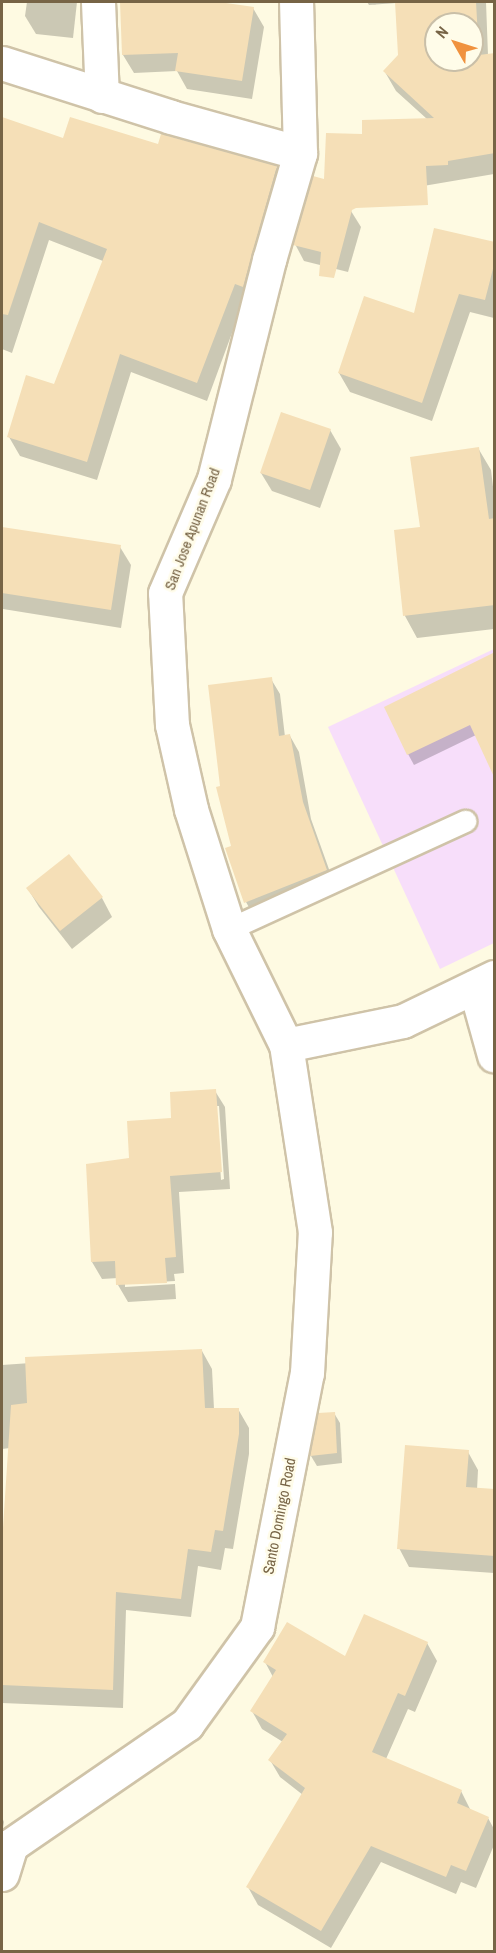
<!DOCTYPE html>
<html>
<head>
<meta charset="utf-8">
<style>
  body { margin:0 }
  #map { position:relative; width:496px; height:1953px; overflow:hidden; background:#fefae2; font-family:"Archivo Narrow",sans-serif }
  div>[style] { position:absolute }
  .education>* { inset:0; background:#f7defa }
  .shadow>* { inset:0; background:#0003 }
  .building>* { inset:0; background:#f5dfb7 }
  .roads { filter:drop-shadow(2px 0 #cfc3a8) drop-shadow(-2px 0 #cfc3a8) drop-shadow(0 2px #cfc3a8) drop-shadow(0 -2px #cfc3a8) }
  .lane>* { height:21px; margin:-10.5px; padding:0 10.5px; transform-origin:10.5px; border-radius:10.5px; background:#fff }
  .street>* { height:33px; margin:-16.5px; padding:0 16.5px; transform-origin:16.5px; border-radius:16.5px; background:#fff }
  .secondary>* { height:33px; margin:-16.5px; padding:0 16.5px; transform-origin:16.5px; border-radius:16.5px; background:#fff }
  span { translate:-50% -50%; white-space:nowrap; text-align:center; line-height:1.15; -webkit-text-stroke:5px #fffce9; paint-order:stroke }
  .street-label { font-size:15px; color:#776446 }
  .frame { position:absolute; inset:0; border:3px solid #776446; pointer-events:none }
  .north { position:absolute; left:424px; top:12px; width:60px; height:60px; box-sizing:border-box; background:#fffce9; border:2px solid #c9bfa8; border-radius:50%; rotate:309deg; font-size:16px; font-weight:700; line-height:24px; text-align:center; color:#776446 }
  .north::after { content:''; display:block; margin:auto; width:21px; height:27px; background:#f0923e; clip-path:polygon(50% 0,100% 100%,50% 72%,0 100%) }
</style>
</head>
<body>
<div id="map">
  <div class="education">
    <div style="clip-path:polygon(494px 649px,494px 943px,440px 969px,328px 727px)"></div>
  </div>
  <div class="shadow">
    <div style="clip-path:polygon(27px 2px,77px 2px,73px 38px,36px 34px,25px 16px)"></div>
    <div style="clip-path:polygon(121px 2px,209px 2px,253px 8px,264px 27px,252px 99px,187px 89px,177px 71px,134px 73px,123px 55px)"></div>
    <div style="clip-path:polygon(evenodd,367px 2px,486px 2px,488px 55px,494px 54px,494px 174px,323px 203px,325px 181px,364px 136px,427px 119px,396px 91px,385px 72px,399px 56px,396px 3px,369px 5px,367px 2px,436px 24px,472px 24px,472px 60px,436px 60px,436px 24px)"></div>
    <div style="clip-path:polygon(2px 119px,64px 140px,159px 146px,276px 167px,286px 186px,207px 401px,131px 372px,97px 480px,20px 456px,9px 437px,55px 386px,103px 261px,49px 240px,12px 353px,2px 349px)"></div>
    <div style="clip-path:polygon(351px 211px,361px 227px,348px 272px,304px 261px,295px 244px)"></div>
    <div style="clip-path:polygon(494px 244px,494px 318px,470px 312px,432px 421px,350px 392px,339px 373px,415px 315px)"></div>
    <div style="clip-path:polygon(330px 430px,341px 449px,320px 508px,272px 491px,261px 473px)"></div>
    <div style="clip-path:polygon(478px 448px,491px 470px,494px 495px,494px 629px,417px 638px,405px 616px,395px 531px,422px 528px)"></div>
    <div style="clip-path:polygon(3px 529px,120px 547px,131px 565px,121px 628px,3px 609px)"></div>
    <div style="clip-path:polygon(494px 655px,476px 735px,414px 765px,408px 754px)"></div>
    <div style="clip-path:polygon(271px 679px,280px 694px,285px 737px,290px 736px,299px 752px,311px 819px,335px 886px,255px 918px,246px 902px,221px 787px)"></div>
    <div style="clip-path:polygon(69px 856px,102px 898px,112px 917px,72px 949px,39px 907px,28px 889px)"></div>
    <div style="clip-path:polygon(evenodd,215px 1091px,225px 1107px,230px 1189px,179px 1192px,184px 1273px,174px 1274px,175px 1281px,125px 1284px,125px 1287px,175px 1284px,176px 1299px,128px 1302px,118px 1285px,118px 1278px,102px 1279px,92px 1262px,131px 1159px,172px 1120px,215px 1091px,216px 1106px,219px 1106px,224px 1179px,221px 1180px,216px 1106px)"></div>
    <div style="clip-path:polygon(202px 1351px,212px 1369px,214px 1409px,238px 1409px,249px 1428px,249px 1454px,233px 1549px,225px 1548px,221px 1570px,198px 1566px,191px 1617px,126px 1610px,123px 1708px,2px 1703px,2px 1545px,5px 1545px,10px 1448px,2px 1449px,2px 1365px)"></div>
    <div style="clip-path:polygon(334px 1413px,340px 1423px,342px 1463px,317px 1466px,311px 1456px)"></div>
    <div style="clip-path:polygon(468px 1452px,478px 1470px,477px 1490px,494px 1491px,494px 1573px,409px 1567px,399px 1548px)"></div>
    <div style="clip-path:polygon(427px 1643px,437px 1661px,415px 1712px,408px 1709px,386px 1759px,461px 1791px,471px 1811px,488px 1818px,494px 1829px,494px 1845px,476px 1888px,461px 1882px,456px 1894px,381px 1862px,331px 1948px,258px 1905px,248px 1887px,303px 1795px,280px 1777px,270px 1760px,283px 1742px,262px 1729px,252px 1711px,273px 1677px,265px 1662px,346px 1658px)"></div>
    <div style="clip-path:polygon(2px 1817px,4px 1822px,2px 1834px)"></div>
  </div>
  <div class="building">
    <div style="clip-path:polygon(120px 2px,219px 2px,254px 7px,242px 81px,175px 71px,178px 53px,122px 55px)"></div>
    <div style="clip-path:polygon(evenodd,395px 2px,476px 2px,479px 55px,495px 53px,495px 153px,448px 161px,448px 165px,426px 166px,428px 205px,356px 208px,352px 210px,334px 278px,319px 276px,321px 252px,293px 245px,313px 176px,324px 179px,326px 133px,362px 134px,362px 120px,434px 118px,383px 71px,398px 55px,395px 2px,436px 24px,472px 24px,472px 60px,436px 60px,436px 24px)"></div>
    <div style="clip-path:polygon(2px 117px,63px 138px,70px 117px,158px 144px,161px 134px,277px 166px,243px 287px,235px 284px,197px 383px,120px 354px,87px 462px,7px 437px,26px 375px,54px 384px,107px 249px,39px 222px,8px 315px,2px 314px)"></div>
    <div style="clip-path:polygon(434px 228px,495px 242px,495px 261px,485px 300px,459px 294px,422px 403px,338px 373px,364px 296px,414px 313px)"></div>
    <div style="clip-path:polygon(281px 412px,331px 429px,310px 490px,260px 473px)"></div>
    <div style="clip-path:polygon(479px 447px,489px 519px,495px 518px,495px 605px,403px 616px,394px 530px,420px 527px,410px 457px)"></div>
    <div style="clip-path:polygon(2px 527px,121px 545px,111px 610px,2px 593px)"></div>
    <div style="clip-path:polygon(495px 652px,495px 779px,470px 725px,407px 755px,384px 707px)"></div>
    <div style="clip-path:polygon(272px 677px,279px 736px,290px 734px,303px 802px,327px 870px,244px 903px,225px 848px,231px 846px,216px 787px,220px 786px,208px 685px)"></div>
    <div style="clip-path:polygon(69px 854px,103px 897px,60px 931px,26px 888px)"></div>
    <div style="clip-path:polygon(216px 1089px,222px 1172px,170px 1176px,176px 1257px,165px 1258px,167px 1283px,116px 1285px,115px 1261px,91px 1262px,86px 1164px,129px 1158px,127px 1121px,171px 1118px,170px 1092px)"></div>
    <div style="clip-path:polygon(202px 1349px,205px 1408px,239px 1408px,239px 1434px,223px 1531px,215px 1530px,211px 1552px,188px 1549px,181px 1599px,116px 1592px,113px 1690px,2px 1685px,2px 1543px,11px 1405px,27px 1403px,25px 1357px)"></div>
    <div style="clip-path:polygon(335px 1412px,337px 1453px,310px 1456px,318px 1413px)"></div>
    <div style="clip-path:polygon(405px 1445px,469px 1450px,466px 1487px,495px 1489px,495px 1556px,397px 1549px)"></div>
    <div style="clip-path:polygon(364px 1614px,428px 1642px,405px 1696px,398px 1693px,372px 1752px,462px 1790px,457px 1803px,489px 1817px,466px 1871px,451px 1865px,446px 1877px,371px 1846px,321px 1931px,246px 1887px,305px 1788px,268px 1760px,287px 1734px,250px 1711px,276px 1670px,263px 1662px,287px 1622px,345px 1656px)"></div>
  </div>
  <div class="roads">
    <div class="lane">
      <div style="left:229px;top:929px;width:260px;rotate:-24.6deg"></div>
    </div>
    <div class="street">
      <div style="left:98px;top:2px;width:94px;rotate:87.6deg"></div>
      <div style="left:2px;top:63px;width:177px;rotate:17.7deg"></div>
      <div style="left:171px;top:117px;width:134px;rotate:15.6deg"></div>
      <div style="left:475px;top:987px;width:71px;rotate:74.4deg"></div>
      <div style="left:286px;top:1045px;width:119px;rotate:-11.6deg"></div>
      <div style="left:403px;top:1021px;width:101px;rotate:-25.8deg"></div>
    </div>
    <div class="secondary">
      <div style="left:2px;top:1874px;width:30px;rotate:-73deg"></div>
      <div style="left:11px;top:1845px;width:214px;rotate:-34.5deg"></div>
      <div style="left:187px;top:1724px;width:120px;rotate:-54.2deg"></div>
      <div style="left:257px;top:1627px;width:259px;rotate:-78.9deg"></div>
      <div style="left:307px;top:1373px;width:141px;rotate:-86.8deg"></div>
      <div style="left:315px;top:1232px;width:189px;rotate:-98.8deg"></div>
      <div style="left:286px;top:1045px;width:129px;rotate:-116.2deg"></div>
      <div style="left:229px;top:929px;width:126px;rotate:-107.6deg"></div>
      <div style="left:191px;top:809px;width:86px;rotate:-102.7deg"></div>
      <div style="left:172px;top:725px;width:132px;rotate:-93deg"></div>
      <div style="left:165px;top:593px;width:124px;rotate:-66.7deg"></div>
      <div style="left:214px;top:479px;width:226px;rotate:-75.9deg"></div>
      <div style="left:269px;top:260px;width:111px;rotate:-73.8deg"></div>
      <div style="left:300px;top:153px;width:151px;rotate:-91.5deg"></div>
    </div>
  </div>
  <div class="street-label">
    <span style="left:192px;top:529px;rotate:-69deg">San Jose Apunan Road</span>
    <span style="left:279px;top:1516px;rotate:-79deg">Santo Domingo Road</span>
  </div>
  <div class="frame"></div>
  <div class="north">N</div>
</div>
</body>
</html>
